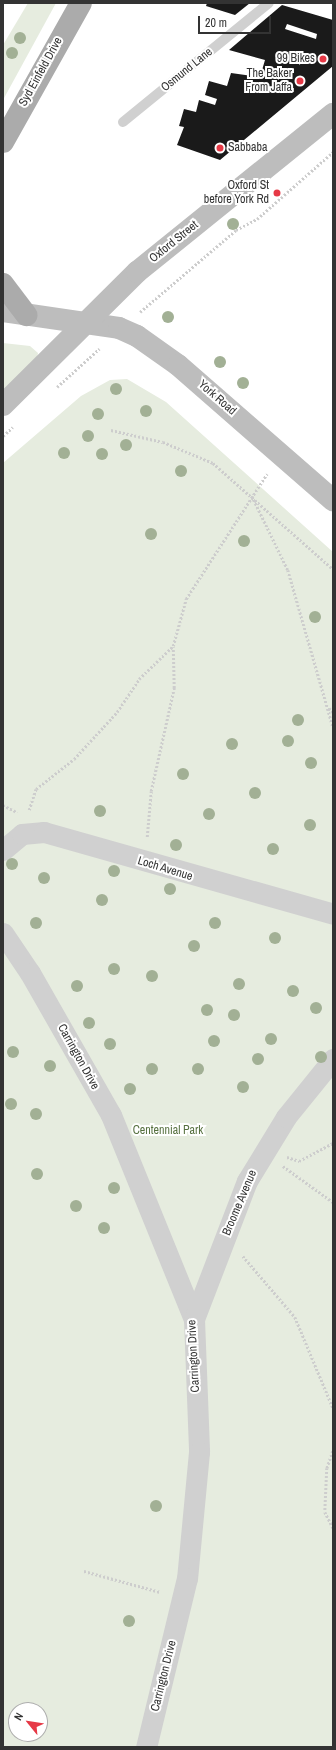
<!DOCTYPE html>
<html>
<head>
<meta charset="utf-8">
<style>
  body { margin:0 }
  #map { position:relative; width:336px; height:1750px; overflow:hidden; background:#fff; font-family:"Archivo Narrow",sans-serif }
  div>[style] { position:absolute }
  .green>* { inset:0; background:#e6ecdf }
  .building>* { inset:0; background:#1a1a1a }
  .path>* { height:2.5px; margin-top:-1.25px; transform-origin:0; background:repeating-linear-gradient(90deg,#cdcdcd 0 2px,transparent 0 4px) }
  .lane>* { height:10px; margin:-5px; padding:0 5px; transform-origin:5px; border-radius:5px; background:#d0d0d0 }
  .street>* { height:21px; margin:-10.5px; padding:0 10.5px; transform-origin:10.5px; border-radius:10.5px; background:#d0d0d0 }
  .secondary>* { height:22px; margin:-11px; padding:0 11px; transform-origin:11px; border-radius:11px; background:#bdbdbd }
  .primary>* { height:22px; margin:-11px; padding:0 11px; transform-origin:11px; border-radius:11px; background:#ababab }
  .trees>* { width:12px; height:12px; margin:-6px; border-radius:50%; background:#a2b095 }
  .dots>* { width:11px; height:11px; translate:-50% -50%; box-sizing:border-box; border:2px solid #fff; border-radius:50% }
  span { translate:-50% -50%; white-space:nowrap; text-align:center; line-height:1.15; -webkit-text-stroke:4px #fff; paint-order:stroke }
  .poi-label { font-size:12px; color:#333 }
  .right { translate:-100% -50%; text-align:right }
  .left { translate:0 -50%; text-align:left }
  .street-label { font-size:12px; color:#333 }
  .park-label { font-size:12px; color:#56703f }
  .frame { position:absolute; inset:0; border:4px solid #333; pointer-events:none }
  .north { position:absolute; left:8px; top:1702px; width:40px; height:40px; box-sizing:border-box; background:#fff; border:1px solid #adadad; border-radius:50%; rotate:300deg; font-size:11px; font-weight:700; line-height:16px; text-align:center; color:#333 }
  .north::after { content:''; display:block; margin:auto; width:14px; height:18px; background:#e63946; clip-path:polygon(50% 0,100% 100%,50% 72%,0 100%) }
  .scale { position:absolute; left:198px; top:16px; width:73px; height:18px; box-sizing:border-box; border:2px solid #333; border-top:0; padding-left:5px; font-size:12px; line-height:14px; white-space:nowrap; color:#333; -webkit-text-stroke:3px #fff; paint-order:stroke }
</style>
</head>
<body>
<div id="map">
  <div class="green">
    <div style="clip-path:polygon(28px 3px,56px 3px,3px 100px,3px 45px)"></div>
    <div style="clip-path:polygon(3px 343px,30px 346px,38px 353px,36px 363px,3px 394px)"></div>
    <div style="clip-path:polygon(evenodd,127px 379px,166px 402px,333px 552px,333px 1747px,3px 1747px,3px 463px,81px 396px,110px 380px,127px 379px,16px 1710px,40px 1710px,40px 1734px,16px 1734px,16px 1710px)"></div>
  </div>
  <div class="building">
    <div style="clip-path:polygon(207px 3px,250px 3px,235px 15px,206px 6px)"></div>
    <div style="clip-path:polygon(evenodd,282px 5px,333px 20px,333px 66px,220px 160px,177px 145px,184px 127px,179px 126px,184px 109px,196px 112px,199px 100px,215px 105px,217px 99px,205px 95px,209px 81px,227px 86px,231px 73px,260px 77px,265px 60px,229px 50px,282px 5px,287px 24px,317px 34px,316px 39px,285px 29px,287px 24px)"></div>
  </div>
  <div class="path">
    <div style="left:140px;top:312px;width:126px;rotate:-40.5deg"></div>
    <div style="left:236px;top:230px;width:24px;rotate:-28deg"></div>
    <div style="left:257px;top:219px;width:101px;rotate:-41.4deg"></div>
    <div style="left:57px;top:387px;width:57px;rotate:-42.1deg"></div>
    <div style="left:111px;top:430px;width:53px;rotate:13deg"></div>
    <div style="left:163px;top:442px;width:54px;rotate:22.8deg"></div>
    <div style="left:213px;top:463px;width:160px;rotate:41.5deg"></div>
    <div style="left:3px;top:436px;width:13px;rotate:-42deg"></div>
    <div style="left:252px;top:496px;width:82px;rotate:64.1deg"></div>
    <div style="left:288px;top:570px;width:163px;rotate:74deg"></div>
    <div style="left:329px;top:708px;width:6px;rotate:45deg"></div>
    <div style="left:3px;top:805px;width:16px;rotate:27deg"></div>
    <div style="left:29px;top:810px;width:22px;rotate:-72deg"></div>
    <div style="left:36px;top:789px;width:48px;rotate:-38.3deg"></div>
    <div style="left:74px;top:759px;width:64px;rotate:-47.5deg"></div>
    <div style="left:117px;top:712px;width:40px;rotate:-56deg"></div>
    <div style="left:139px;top:679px;width:47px;rotate:-44.1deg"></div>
    <div style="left:173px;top:646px;width:49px;rotate:-74.5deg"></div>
    <div style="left:186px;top:599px;width:149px;rotate:-57.1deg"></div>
    <div style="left:147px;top:837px;width:46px;rotate:-85deg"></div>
    <div style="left:151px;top:791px;width:106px;rotate:-77.4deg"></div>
    <div style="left:174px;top:688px;width:41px;rotate:-91.4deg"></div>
    <div style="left:287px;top:1157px;width:13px;rotate:18deg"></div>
    <div style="left:299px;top:1161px;width:38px;rotate:-28deg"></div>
    <div style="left:283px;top:1166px;width:62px;rotate:35.8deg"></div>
    <div style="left:243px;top:1256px;width:80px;rotate:49.6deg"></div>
    <div style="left:295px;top:1317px;width:99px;rotate:67.3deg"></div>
    <div style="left:333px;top:1451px;width:18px;rotate:109deg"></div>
    <div style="left:327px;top:1468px;width:44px;rotate:92.6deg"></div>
    <div style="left:325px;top:1512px;width:18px;rotate:63deg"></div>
    <div style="left:84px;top:1571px;width:79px;rotate:15.4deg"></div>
  </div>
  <div class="lane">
    <div style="left:123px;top:122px;width:188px;rotate:-39.2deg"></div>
  </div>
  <div class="street">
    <div style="left:3px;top:850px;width:25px;rotate:-40deg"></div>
    <div style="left:22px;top:834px;width:22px;rotate:-5deg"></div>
    <div style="left:44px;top:832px;width:300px;rotate:15.8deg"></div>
    <div style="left:3px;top:933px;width:48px;rotate:56deg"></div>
    <div style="left:30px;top:973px;width:163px;rotate:60.3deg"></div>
    <div style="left:111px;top:1115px;width:220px;rotate:67.9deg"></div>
    <div style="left:194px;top:1319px;width:133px;rotate:87.8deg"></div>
    <div style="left:199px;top:1452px;width:127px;rotate:95.4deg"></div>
    <div style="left:187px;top:1578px;width:174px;rotate:103.6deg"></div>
    <div style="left:194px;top:1319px;width:148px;rotate:-69deg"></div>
    <div style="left:247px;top:1181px;width:75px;rotate:-58.6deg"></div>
    <div style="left:286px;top:1117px;width:75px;rotate:-51deg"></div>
  </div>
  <div class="secondary">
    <div style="left:3px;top:311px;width:117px;rotate:8.3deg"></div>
    <div style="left:119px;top:328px;width:20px;rotate:24deg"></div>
    <div style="left:137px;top:336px;width:50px;rotate:35.3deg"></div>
    <div style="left:178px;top:365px;width:206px;rotate:41.1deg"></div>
    <div style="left:3px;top:405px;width:189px;rotate:-44.8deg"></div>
    <div style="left:137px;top:272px;width:252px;rotate:-38.9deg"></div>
  </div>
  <div class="primary">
    <div style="left:3px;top:142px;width:159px;rotate:-60.7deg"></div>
    <div style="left:3px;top:284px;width:39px;rotate:53deg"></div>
  </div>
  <div class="trees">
    <div style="left:20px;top:38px"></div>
    <div style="left:12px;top:53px"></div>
    <div style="left:233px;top:224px"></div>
    <div style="left:168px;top:317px"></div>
    <div style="left:220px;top:362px"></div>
    <div style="left:243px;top:383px"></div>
    <div style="left:116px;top:389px"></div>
    <div style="left:146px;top:411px"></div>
    <div style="left:98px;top:414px"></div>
    <div style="left:88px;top:436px"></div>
    <div style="left:126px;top:445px"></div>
    <div style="left:64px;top:453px"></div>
    <div style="left:102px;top:454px"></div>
    <div style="left:181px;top:471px"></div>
    <div style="left:151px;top:534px"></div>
    <div style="left:244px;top:541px"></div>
    <div style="left:315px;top:617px"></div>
    <div style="left:298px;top:720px"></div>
    <div style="left:288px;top:741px"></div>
    <div style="left:232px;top:744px"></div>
    <div style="left:311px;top:763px"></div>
    <div style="left:183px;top:774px"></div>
    <div style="left:255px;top:793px"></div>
    <div style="left:100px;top:811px"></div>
    <div style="left:209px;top:814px"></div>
    <div style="left:310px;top:825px"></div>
    <div style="left:176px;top:845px"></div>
    <div style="left:273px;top:849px"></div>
    <div style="left:12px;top:864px"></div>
    <div style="left:114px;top:871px"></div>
    <div style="left:44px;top:878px"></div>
    <div style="left:170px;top:889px"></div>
    <div style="left:102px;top:900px"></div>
    <div style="left:36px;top:923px"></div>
    <div style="left:215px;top:923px"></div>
    <div style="left:275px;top:938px"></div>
    <div style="left:194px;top:946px"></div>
    <div style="left:114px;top:969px"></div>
    <div style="left:152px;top:976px"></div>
    <div style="left:239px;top:984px"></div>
    <div style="left:77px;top:986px"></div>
    <div style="left:293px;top:991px"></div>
    <div style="left:316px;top:1008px"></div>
    <div style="left:207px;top:1010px"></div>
    <div style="left:234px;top:1015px"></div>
    <div style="left:89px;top:1023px"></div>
    <div style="left:271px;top:1039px"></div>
    <div style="left:214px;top:1041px"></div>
    <div style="left:110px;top:1044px"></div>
    <div style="left:13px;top:1052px"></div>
    <div style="left:321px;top:1057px"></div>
    <div style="left:258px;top:1059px"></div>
    <div style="left:50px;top:1066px"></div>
    <div style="left:152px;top:1069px"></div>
    <div style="left:198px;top:1069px"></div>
    <div style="left:243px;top:1087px"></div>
    <div style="left:130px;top:1089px"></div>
    <div style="left:11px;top:1104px"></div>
    <div style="left:36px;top:1114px"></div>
    <div style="left:37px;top:1174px"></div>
    <div style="left:114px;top:1188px"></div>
    <div style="left:76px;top:1206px"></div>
    <div style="left:104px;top:1228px"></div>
    <div style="left:156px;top:1506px"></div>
    <div style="left:129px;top:1621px"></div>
  </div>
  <div class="dots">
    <div style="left:323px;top:59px;background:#e63946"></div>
    <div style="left:300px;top:81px;background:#e63946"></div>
    <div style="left:220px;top:148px;background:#e63946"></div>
    <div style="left:277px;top:193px;background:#e63946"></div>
  </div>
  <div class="poi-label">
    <span class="right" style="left:315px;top:59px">99 Bikes</span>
    <span class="right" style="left:292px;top:81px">The Baker<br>From Jaffa</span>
    <span class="left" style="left:228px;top:148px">Sabbaba</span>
    <span class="right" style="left:269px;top:193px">Oxford St<br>before York Rd</span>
  </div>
  <div class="street-label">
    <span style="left:187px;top:70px;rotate:-39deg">Osmund Lane</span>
    <span style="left:41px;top:72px;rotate:-61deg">Syd Einfeld Drive</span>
    <span style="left:174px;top:242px;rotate:-39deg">Oxford Street</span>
    <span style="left:217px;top:398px;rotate:41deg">York Road</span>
    <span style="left:165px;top:869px;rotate:17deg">Loch Avenue</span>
    <span style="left:78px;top:1057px;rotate:61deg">Carrington Drive</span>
    <span style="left:240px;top:1203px;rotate:-67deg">Broome Avenue</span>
    <span style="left:194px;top:1356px;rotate:-93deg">Carrington Drive</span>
    <span style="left:164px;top:1676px;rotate:-76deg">Carrington Drive</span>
  </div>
  <div class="park-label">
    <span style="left:168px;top:1131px">Centennial Park</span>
  </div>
  <div class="frame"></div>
  <div class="north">N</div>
  <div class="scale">20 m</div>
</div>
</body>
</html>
